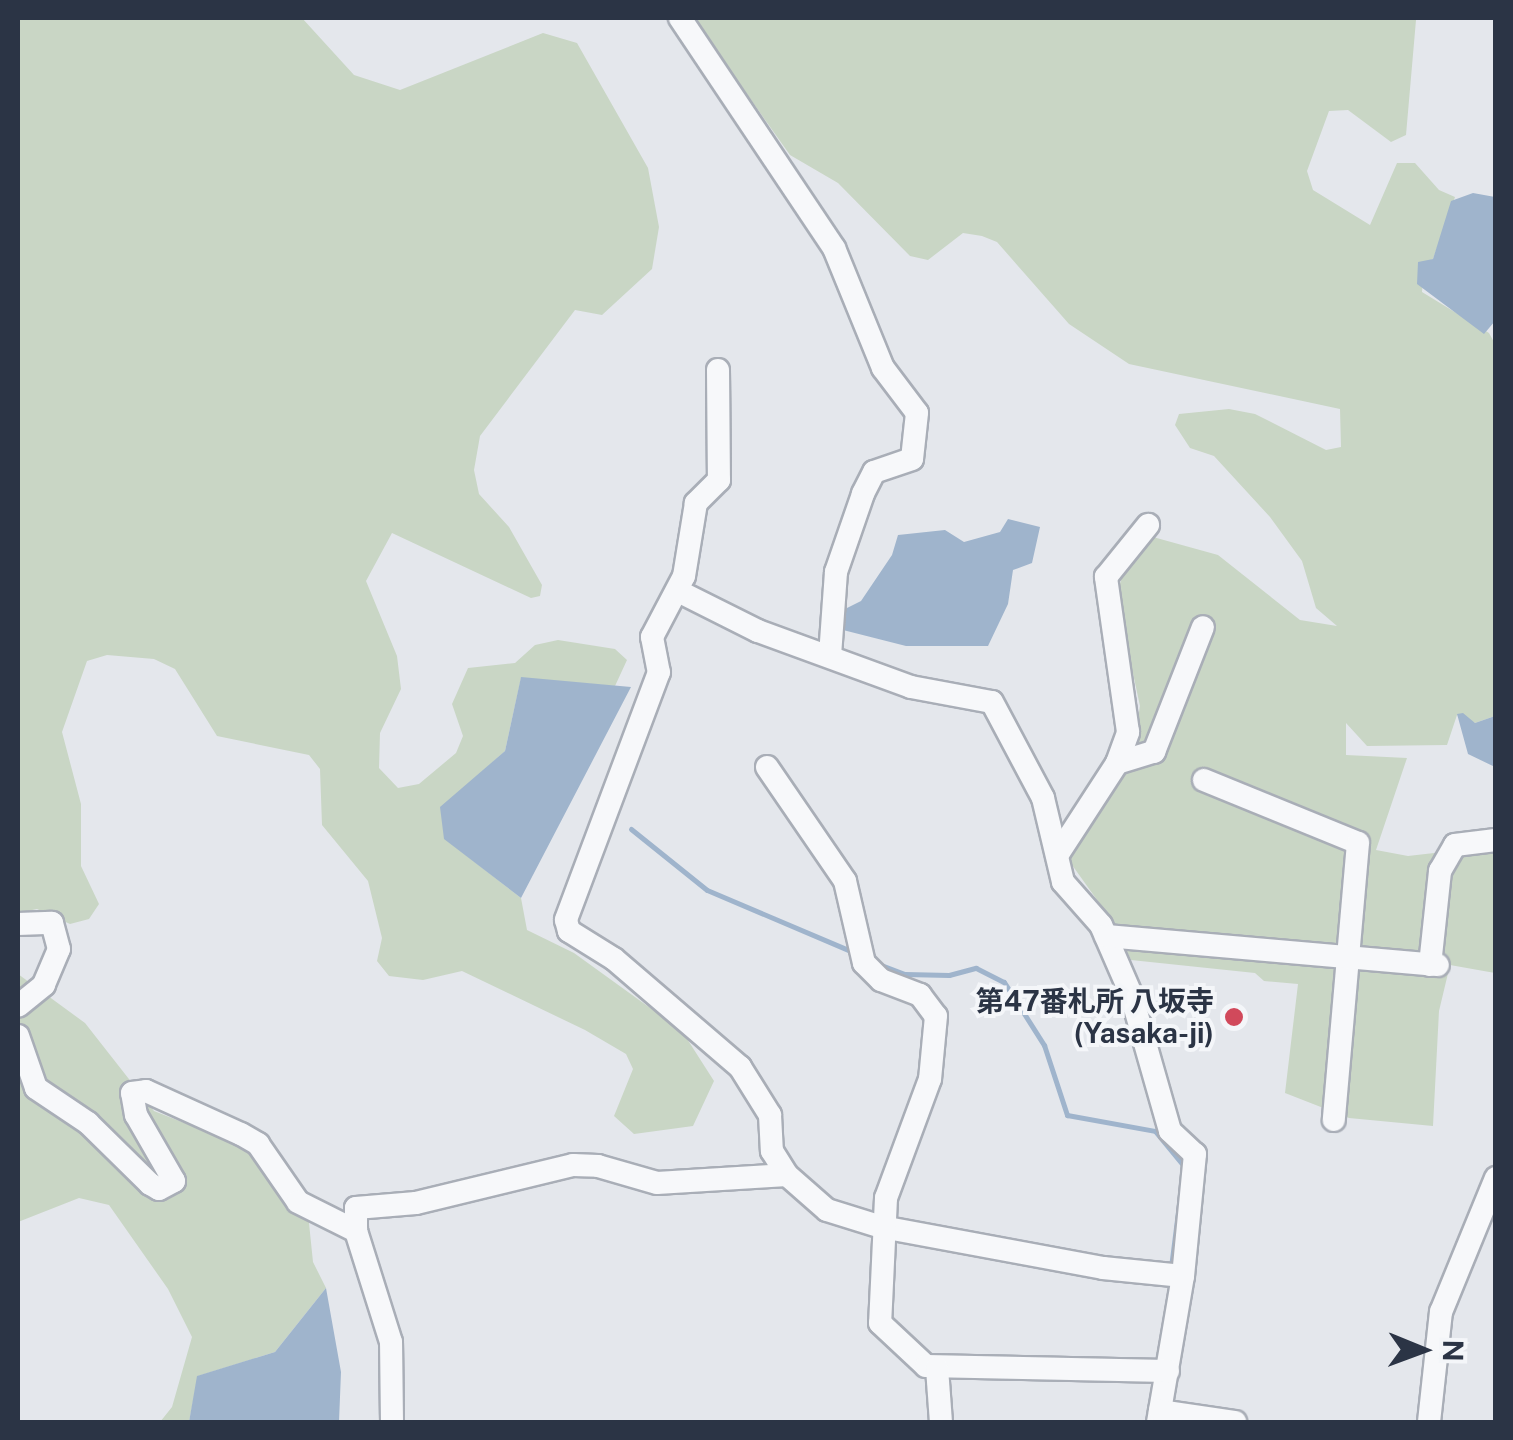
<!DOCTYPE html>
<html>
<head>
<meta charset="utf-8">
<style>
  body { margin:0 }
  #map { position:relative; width:1513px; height:1440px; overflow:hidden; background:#e4e7ec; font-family:"Public Sans","Noto Sans JP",sans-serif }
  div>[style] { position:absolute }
  .green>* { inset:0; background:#c9d6c5 }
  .water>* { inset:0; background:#9fb4cc }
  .stream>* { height:5px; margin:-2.5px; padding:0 2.5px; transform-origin:2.5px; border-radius:2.5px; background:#9fb4cc }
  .roads { filter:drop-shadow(2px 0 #a9aeb7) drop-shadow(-2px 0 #a9aeb7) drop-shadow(0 2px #a9aeb7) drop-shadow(0 -2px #a9aeb7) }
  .minor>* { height:22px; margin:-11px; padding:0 11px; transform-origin:11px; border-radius:11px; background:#f7f8fa }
  .dots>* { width:28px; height:28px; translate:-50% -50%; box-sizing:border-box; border:5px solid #f4f6f9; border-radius:50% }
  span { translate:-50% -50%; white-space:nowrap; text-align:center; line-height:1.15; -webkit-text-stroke:8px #f4f6f9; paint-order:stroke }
  .poi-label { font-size:28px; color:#2b3445; font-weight:700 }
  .right { translate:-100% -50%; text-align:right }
  .frame { position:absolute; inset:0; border:20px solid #2b3445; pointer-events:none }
  .north { position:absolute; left:1373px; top:1300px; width:100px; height:100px; -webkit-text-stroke:8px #f4f6f9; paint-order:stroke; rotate:91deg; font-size:28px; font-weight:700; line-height:40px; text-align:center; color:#2b3445 }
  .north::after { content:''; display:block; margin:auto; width:35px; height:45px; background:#2b3445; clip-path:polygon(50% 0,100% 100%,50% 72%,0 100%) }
</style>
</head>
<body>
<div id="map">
  <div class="green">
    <div style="clip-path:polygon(18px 18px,302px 18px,354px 75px,400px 90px,543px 33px,577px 43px,648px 168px,659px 227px,652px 269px,602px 315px,575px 310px,480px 436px,474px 470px,479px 494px,509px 527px,542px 585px,540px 596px,531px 598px,392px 533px,366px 581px,397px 656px,401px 689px,380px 733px,379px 768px,398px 788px,419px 784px,456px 753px,463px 736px,452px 704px,468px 668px,515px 663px,535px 645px,558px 640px,615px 649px,627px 660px,615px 686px,521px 678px,505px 751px,475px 778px,444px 838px,521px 898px,527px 930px,574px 953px,682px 1031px,714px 1081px,693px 1126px,634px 1134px,614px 1116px,633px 1069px,626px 1054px,585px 1030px,462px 971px,423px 980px,389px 976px,377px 961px,382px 938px,368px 881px,322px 825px,320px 769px,309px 755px,217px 736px,175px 669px,154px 659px,107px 655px,87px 661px,62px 732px,81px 804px,81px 866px,99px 904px,89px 919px,70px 924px,37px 909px,18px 913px)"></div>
    <div style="clip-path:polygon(693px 18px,1416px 20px,1406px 135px,1391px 142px,1348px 110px,1329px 111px,1307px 171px,1313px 190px,1370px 225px,1397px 163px,1415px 163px,1439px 190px,1455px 197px,1433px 259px,1424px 263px,1422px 292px,1489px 333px,1495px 344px,1495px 716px,1475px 723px,1457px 715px,1447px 745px,1367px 746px,1346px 723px,1346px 755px,1407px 758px,1376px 850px,1408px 856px,1495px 846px,1495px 973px,1450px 965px,1439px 1011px,1433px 1126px,1349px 1118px,1285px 1093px,1298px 984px,1264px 981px,1255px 973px,1131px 960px,1115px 925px,1067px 858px,1135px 737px,1140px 706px,1116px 594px,1128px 562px,1153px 537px,1218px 555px,1300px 620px,1337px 626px,1316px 608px,1302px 561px,1270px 517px,1214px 456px,1190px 448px,1175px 425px,1179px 414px,1229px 409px,1255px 414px,1326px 450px,1341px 447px,1340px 409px,1129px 364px,1069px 324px,997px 242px,982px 236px,963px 233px,928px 260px,910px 256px,838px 183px,790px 155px)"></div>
    <div style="clip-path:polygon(18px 974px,85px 1023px,154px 1111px,273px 1158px,306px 1194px,313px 1262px,326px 1288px,275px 1352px,198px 1376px,189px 1422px,160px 1422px,172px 1407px,192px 1337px,168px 1289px,109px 1205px,79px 1198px,18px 1222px)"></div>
  </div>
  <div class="water">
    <div style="clip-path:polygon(1473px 193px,1495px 197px,1495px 321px,1484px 334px,1417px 284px,1418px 262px,1433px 259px,1451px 201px)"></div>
    <div style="clip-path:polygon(1008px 519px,1040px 527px,1032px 563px,1013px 570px,1008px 604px,988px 646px,906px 646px,843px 630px,843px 610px,861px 601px,892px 555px,898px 535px,945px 530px,964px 542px,1000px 532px)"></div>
    <div style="clip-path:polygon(521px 677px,631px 687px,521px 898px,444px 839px,440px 807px,505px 751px)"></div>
    <div style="clip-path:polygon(1463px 713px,1475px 723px,1495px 716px,1495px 767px,1468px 754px,1457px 714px)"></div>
    <div style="clip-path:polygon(326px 1288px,341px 1372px,339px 1422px,189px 1422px,197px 1376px,275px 1352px)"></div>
  </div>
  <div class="stream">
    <div style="left:631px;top:829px;width:97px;rotate:38.8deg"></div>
    <div style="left:707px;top:890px;width:159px;rotate:23deg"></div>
    <div style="left:881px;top:965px;width:26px;rotate:21deg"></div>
    <div style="left:905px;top:974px;width:44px;rotate:1.3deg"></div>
    <div style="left:949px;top:975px;width:28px;rotate:-15deg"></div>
    <div style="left:976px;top:968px;width:31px;rotate:27deg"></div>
    <div style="left:1004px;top:982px;width:75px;rotate:57.6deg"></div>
    <div style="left:1044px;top:1045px;width:74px;rotate:71.8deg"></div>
    <div style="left:1067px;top:1115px;width:89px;rotate:10.3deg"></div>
    <div style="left:1155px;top:1131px;width:44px;rotate:50.5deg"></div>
    <div style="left:1171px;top:1267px;width:72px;rotate:-82.8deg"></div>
  </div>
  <div class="roads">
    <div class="minor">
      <div style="left:680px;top:18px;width:277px;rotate:56.2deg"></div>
      <div style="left:834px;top:248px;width:130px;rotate:67.8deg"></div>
      <div style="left:883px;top:368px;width:56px;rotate:52.9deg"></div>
      <div style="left:917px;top:413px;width:46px;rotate:96.2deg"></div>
      <div style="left:912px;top:459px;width:40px;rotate:161.1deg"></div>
      <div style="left:874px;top:472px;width:25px;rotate:117deg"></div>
      <div style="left:863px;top:494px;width:83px;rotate:109.1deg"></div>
      <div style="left:836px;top:572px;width:83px;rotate:94.1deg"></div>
      <div style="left:718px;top:370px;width:110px;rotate:89.5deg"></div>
      <div style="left:719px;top:480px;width:33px;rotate:135deg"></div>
      <div style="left:696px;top:503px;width:74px;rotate:99.3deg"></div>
      <div style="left:684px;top:576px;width:69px;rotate:117.7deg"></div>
      <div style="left:652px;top:637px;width:36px;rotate:79deg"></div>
      <div style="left:659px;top:672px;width:265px;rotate:110.6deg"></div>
      <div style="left:566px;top:920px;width:11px;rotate:75deg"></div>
      <div style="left:569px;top:931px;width:53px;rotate:31.9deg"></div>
      <div style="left:614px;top:959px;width:166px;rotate:40.6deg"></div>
      <div style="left:740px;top:1067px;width:57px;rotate:58deg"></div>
      <div style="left:770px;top:1115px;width:36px;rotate:87deg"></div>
      <div style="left:772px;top:1151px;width:28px;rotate:58deg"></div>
      <div style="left:787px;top:1175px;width:53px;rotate:41.2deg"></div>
      <div style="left:827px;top:1210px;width:58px;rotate:17.2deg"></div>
      <div style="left:882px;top:1227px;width:225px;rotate:10.5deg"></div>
      <div style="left:1103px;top:1268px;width:80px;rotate:5.7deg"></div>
      <div style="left:678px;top:591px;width:89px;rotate:26.6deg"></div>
      <div style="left:758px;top:631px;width:163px;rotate:20.1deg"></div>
      <div style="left:911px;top:687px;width:82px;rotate:10.5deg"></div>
      <div style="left:992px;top:702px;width:109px;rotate:62deg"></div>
      <div style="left:1043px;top:798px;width:86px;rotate:76.6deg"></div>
      <div style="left:1063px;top:882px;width:57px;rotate:48.5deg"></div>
      <div style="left:1101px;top:925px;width:75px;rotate:66.5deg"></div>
      <div style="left:1131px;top:994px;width:142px;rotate:74.1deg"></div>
      <div style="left:1170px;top:1131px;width:34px;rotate:43deg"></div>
      <div style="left:1195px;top:1154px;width:123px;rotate:95.6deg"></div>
      <div style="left:1183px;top:1276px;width:148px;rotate:99.7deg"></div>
      <div style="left:1117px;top:763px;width:39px;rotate:-17deg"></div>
      <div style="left:1154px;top:752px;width:134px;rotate:-68.6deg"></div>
      <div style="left:767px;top:767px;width:138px;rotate:55.6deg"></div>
      <div style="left:845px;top:881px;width:84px;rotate:77deg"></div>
      <div style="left:864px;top:963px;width:24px;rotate:45deg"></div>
      <div style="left:881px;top:980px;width:42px;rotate:21deg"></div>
      <div style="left:920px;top:995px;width:26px;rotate:53deg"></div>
      <div style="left:936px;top:1016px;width:63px;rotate:95.4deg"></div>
      <div style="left:930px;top:1079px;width:127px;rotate:110.3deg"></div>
      <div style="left:886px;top:1198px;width:125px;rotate:92.7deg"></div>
      <div style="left:880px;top:1323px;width:63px;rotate:43.1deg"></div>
      <div style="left:926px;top:1366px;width:242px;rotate:1.2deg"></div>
      <div style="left:1204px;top:780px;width:166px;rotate:22.2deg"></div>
      <div style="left:1358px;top:843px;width:278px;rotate:95deg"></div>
      <div style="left:1058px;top:854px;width:108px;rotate:-57deg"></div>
      <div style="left:1117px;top:763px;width:33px;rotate:-70deg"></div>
      <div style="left:1128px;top:732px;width:157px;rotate:-98.1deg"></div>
      <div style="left:1106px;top:577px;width:67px;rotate:-51.1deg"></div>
      <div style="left:18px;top:924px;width:34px;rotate:-2deg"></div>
      <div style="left:52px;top:923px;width:27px;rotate:75deg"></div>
      <div style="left:59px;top:949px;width:39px;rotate:113deg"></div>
      <div style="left:44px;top:985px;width:33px;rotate:141deg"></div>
      <div style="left:1106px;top:936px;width:333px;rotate:5deg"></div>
      <div style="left:1430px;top:965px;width:95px;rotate:-83.9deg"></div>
      <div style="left:1440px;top:871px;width:30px;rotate:-60deg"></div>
      <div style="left:1455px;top:845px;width:41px;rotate:-7deg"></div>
      <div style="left:18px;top:1036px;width:55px;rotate:70.9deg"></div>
      <div style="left:36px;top:1088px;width:63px;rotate:33.9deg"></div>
      <div style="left:88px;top:1123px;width:87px;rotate:44.5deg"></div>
      <div style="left:150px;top:1184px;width:10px;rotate:29deg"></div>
      <div style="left:159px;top:1189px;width:17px;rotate:-28deg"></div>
      <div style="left:174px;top:1181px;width:76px;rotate:-119.9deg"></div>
      <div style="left:136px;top:1115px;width:22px;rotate:-100deg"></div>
      <div style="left:132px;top:1093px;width:14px;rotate:-8deg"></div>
      <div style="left:146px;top:1091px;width:104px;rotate:24.4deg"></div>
      <div style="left:241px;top:1134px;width:20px;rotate:30deg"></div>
      <div style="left:258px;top:1144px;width:70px;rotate:55.4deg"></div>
      <div style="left:298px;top:1202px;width:65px;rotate:26.6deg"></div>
      <div style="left:937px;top:1368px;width:54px;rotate:85.8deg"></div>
      <div style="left:1160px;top:1411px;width:76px;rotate:8.3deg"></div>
      <div style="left:392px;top:1422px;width:80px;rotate:-90.7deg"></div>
      <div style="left:391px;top:1342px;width:116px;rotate:-107.5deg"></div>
      <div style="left:356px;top:1231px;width:23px;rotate:-90deg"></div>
      <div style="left:356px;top:1208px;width:60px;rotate:-4.8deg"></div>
      <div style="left:416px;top:1203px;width:162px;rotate:-13.6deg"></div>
      <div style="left:573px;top:1165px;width:25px;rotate:2deg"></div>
      <div style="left:598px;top:1166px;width:61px;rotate:16.1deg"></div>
      <div style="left:657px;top:1183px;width:130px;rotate:-3.5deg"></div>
      <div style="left:1429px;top:1422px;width:111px;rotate:-83.8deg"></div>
      <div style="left:1441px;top:1312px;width:145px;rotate:-67.7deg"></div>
    </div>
  </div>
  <div class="dots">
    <div style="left:1234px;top:1017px;background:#d1495b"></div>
  </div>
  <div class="poi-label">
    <span class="right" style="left:1214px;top:1017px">第47番札所 八坂寺<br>(Yasaka-ji)</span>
  </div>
  <div class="frame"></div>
  <div class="north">N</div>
</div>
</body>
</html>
